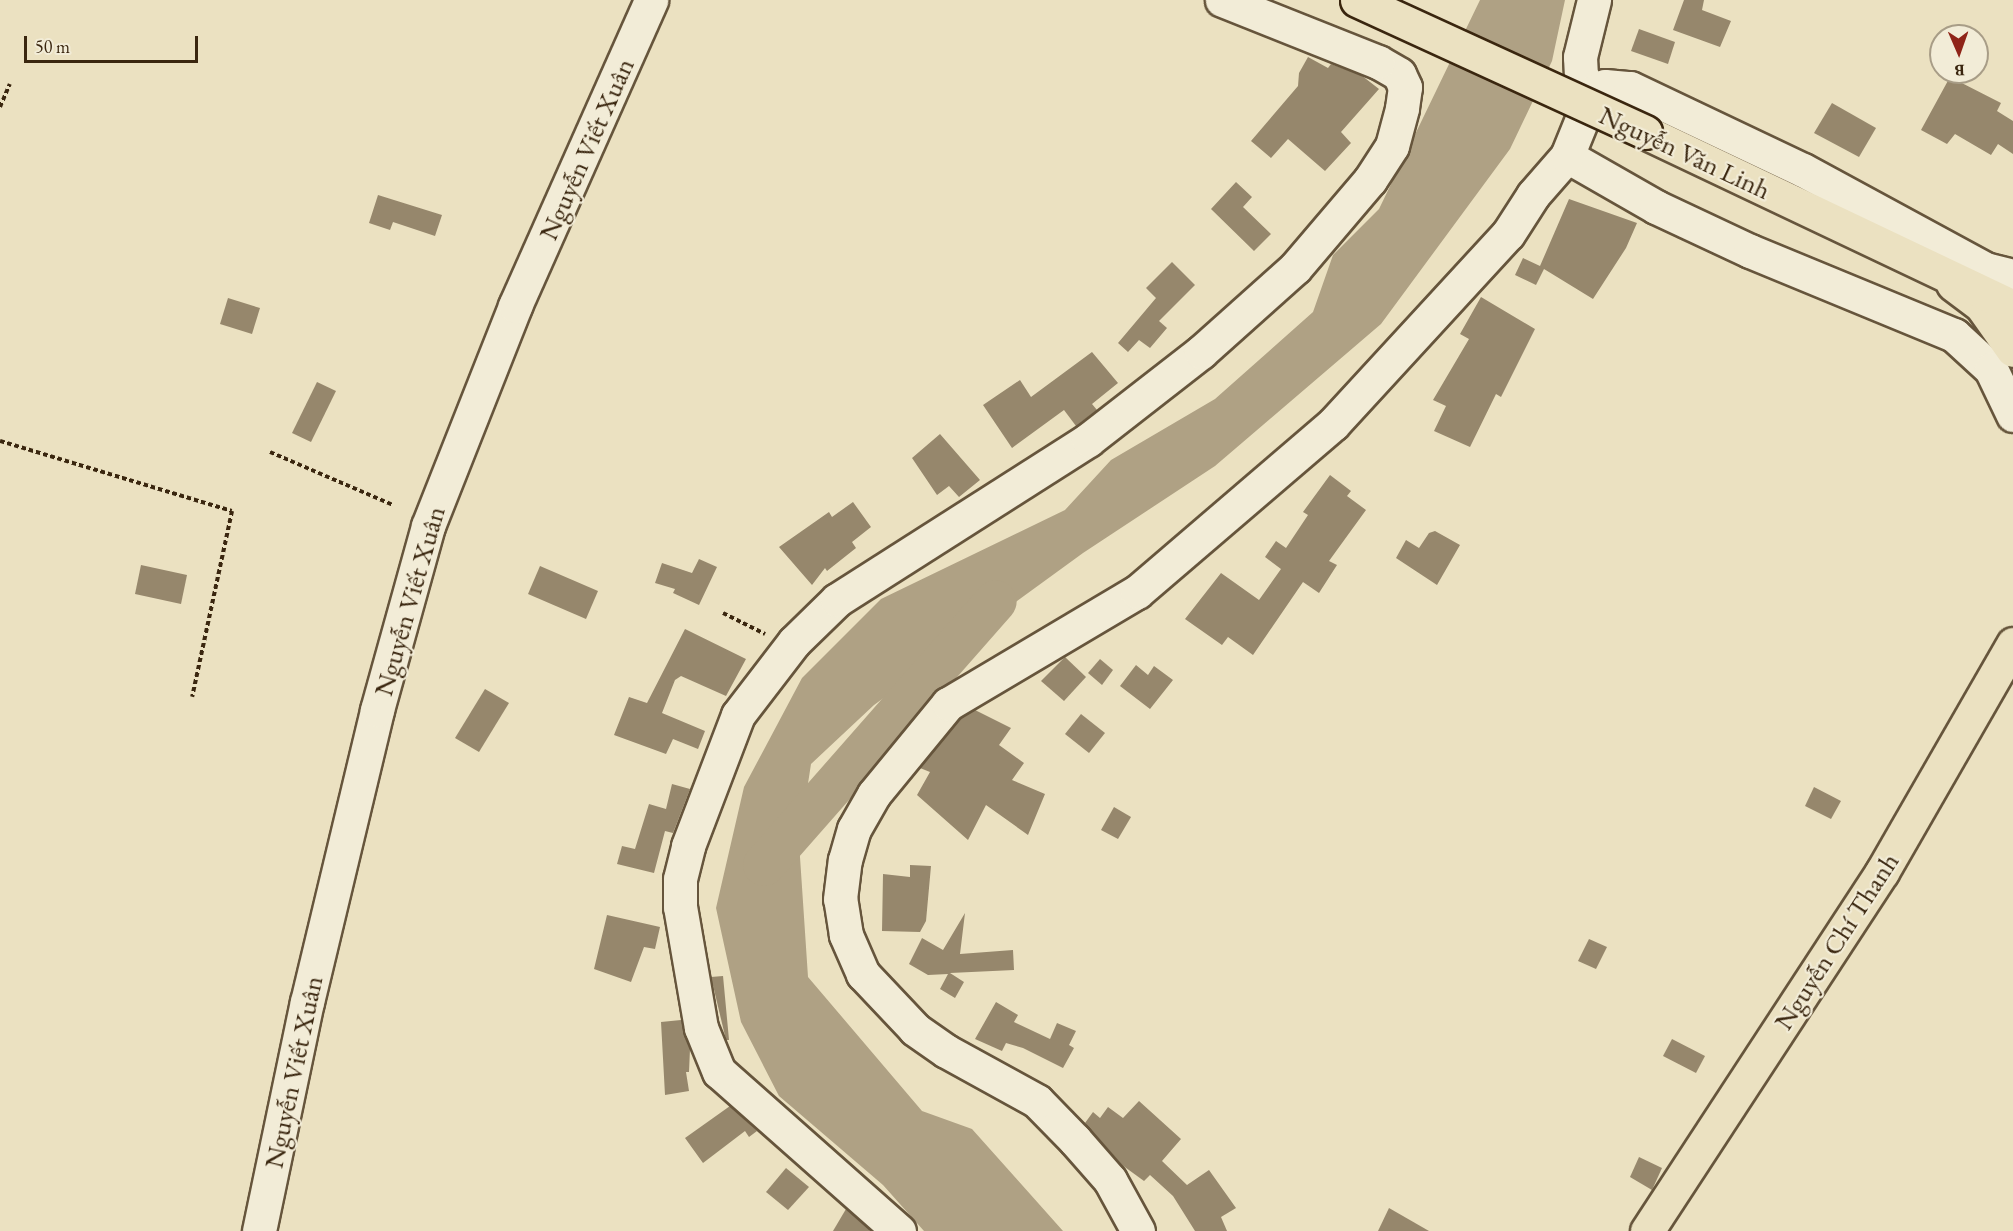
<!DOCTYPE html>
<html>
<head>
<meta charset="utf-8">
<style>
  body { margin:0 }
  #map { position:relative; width:2013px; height:1231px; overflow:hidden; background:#ebe1c1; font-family:"EB Garamond",serif }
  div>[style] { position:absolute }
  .water>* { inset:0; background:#afa184 }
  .river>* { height:42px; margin:-21px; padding:0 21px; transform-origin:21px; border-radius:21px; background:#afa184 }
  .building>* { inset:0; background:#96876c }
  .path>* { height:4px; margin-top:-2px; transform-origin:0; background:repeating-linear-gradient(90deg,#3a260f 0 4.5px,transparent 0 7.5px) }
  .roads { filter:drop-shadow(2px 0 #66553c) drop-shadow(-2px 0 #66553c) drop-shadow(0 2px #66553c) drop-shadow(0 -2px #66553c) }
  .minor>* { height:33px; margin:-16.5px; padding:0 16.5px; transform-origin:16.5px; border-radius:16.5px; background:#f2ecd7 }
  .major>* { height:33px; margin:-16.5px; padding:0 16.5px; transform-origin:16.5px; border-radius:16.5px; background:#ebe1c1 }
  .highway>* { height:33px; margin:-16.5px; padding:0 16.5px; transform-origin:16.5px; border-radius:16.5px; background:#ebe1c1 }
  .bridges { filter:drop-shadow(2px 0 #3a260f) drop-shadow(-2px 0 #3a260f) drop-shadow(0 2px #3a260f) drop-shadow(0 -2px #3a260f) }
  .highway-bridge>* { height:33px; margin:-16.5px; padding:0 16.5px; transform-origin:16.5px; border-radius:16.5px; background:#ebe1c1 }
  span { translate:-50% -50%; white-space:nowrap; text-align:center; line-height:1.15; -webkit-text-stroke:4.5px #f2ecd7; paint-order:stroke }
  .street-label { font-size:27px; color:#3a260f }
  .north { position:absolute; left:1929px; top:24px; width:60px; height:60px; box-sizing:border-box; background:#f2ecd7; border:2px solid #a89d87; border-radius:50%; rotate:178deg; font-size:16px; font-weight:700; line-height:24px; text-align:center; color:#3a260f }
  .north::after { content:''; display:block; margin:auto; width:21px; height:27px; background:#8f2418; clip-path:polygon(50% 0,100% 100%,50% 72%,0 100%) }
  .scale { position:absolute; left:24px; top:36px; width:174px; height:27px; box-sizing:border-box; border:3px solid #3a260f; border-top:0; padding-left:8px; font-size:18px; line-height:21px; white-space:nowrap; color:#3a260f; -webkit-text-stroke:4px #f2ecd7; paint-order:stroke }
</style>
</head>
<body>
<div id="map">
  <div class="water">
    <div style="clip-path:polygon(1480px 0,1565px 0,1552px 61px,1510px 149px,1381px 324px,1215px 466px,1083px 553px,874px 705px,811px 764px,799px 842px,808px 977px,922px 1111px,972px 1129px,1063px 1231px,924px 1231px,883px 1185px,779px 1096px,741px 1022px,716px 908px,744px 787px,802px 678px,881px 599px,1065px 510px,1111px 460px,1215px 399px,1313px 312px,1333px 255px,1379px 209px)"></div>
  </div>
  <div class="river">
    <div style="left:764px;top:865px;width:351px;rotate:-48.7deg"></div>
  </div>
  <div class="building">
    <div style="clip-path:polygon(1684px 0,1704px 0,1702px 10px,1731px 21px,1720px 47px,1673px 30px)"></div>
    <div style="clip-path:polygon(1639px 29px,1675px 42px,1668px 64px,1631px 51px)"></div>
    <div style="clip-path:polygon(1308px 57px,1328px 68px,1331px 64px,1361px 75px,1379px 89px,1341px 132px,1351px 143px,1325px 171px,1288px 139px,1271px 158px,1251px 141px,1298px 86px,1299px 73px)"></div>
    <div style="clip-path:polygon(1950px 77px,2001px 103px,1997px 111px,2013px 121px,2013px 154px,1998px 144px,1991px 155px,1955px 134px,1947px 144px,1921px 130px)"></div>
    <div style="clip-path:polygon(1832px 103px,1876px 128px,1859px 157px,1814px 133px)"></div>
    <div style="clip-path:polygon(1236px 182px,1252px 197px,1243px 207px,1271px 234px,1254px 251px,1211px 209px)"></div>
    <div style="clip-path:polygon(378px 195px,442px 215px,435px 236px,393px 222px,390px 230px,369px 223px)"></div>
    <div style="clip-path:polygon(1569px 199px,1637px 223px,1626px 248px,1593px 299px,1544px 269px,1536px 285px,1515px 275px,1523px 258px,1540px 266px)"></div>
    <div style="clip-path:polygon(1172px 262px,1195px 285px,1159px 321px,1167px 328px,1150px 348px,1139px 340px,1128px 352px,1118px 343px,1156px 298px,1146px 288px)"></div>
    <div style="clip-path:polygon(1481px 297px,1535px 329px,1501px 397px,1496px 394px,1470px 447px,1434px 431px,1446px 406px,1433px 400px,1469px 339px,1460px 334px)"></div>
    <div style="clip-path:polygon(228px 298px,260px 308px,252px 334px,220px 324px)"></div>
    <div style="clip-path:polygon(1092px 352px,1118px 383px,1092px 404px,1097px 410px,1076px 426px,1064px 410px,1012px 448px,983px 405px,1020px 380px,1031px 397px)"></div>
    <div style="clip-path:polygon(317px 382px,336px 391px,311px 442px,292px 433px)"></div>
    <div style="clip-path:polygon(940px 434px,980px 480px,959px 497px,949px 486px,937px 495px,912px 458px)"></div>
    <div style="clip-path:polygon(1330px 475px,1351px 491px,1347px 496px,1366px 510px,1329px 561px,1337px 565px,1319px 593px,1303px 582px,1253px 655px,1228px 637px,1222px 645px,1185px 619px,1221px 573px,1259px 600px,1281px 569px,1265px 557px,1276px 541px,1286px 548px,1308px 515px,1303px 512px)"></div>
    <div style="clip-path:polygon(853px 502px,871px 527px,852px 542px,856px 548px,827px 571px,825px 568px,812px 585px,779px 547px,829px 512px,832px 517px)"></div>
    <div style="clip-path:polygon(1435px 531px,1460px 545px,1437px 585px,1396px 558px,1406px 540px,1419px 548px,1429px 533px)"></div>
    <div style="clip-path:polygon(699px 559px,717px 567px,699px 605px,673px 593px,675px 589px,655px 583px,662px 563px,692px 573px)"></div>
    <div style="clip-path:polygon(141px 565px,187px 575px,181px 604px,135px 594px)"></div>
    <div style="clip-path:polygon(540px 566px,598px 591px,586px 619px,528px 594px)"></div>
    <div style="clip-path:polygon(685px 629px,746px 659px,726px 696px,681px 676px,675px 680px,662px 713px,705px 731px,698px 749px,673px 739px,666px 754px,614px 735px,629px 697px,647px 703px)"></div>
    <div style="clip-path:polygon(1065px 657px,1086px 677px,1064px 701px,1041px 681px)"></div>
    <div style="clip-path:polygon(1100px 659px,1113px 670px,1102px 685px,1088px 673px)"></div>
    <div style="clip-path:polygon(1136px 665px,1148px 675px,1154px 666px,1173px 680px,1150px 709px,1120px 686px)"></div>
    <div style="clip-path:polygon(485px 689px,509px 703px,479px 752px,455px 738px)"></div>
    <div style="clip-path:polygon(975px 710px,1011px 728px,999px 745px,1024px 763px,1012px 780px,1045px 794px,1028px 835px,986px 805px,968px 840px,917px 795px,930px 772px,920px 768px,960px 718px)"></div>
    <div style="clip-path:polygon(1081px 714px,1105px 733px,1089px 753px,1065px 734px)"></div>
    <div style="clip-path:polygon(672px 784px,690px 789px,673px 833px,665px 831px,654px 873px,617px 864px,622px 846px,635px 849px,649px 804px,666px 809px)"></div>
    <div style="clip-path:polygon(1814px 787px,1841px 801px,1831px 819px,1805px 806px)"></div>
    <div style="clip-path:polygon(1114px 807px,1131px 817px,1118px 839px,1101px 830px)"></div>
    <div style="clip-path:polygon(910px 865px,931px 866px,926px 921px,920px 932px,882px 931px,883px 874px,910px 877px)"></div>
    <div style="clip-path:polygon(965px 913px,960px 954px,1013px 950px,1014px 970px,950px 973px,964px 982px,955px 998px,940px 989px,948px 974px,928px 975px,909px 964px,922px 938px,943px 950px)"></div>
    <div style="clip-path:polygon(607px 915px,660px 927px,655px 949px,644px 947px,631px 982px,594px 969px)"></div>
    <div style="clip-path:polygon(1589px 939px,1607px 947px,1596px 969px,1578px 961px)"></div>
    <div style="clip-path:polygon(723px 976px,729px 1040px,726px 1040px,711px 977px)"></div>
    <div style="clip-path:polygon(996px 1002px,1018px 1015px,1014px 1022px,1050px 1039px,1057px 1023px,1076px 1031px,1069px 1045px,1074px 1048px,1063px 1068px,1023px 1048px,1006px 1043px,1002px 1051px,975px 1039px)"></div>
    <div style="clip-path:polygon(681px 1020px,690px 1049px,689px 1072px,686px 1072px,689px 1091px,665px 1095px,661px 1022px)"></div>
    <div style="clip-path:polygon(1672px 1039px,1705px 1056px,1696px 1073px,1663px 1056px)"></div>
    <div style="clip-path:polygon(1139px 1101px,1181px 1139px,1162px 1161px,1187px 1185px,1209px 1170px,1236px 1208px,1221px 1217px,1227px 1231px,1195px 1231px,1173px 1196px,1150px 1175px,1144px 1181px,1122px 1165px,1085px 1123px,1093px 1112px,1100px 1118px,1108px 1107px,1123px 1118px)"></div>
    <div style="clip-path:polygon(730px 1106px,757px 1131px,749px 1137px,745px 1131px,703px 1163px,685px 1138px)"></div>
    <div style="clip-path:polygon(1639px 1157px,1662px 1168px,1652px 1190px,1630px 1177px)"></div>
    <div style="clip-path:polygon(786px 1168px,809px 1187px,788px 1210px,766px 1192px)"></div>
    <div style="clip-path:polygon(1389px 1208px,1429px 1231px,1378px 1231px)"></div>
    <div style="clip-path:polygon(846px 1209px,870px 1230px,869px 1231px,833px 1231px)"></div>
  </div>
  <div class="path">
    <div style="left:0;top:107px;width:25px;rotate:-67deg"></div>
    <div style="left:0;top:441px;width:242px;rotate:16.8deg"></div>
    <div style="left:232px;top:511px;width:190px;rotate:102.1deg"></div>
    <div style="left:270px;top:452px;width:134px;rotate:23.3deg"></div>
    <div style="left:723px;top:613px;width:47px;rotate:26.6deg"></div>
  </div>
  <div class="roads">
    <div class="minor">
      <div style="left:1593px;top:92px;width:20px;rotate:-127deg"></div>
      <div style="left:1581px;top:76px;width:19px;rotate:-93deg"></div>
      <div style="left:1580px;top:57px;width:59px;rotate:-76.2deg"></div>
      <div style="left:1567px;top:156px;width:103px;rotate:29.8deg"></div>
      <div style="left:1656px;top:207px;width:104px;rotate:25.1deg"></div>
      <div style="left:1750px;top:251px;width:221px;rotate:22.4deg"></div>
      <div style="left:1954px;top:335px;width:50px;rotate:42.6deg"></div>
      <div style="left:1991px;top:369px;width:51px;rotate:64.4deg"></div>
      <div style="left:259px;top:1231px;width:234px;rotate:-78.2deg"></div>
      <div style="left:307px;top:1002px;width:300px;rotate:-76.5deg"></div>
      <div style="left:377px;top:710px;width:191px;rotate:-74.5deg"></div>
      <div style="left:428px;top:526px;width:237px;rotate:-68.4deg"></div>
      <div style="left:515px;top:306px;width:335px;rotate:-66deg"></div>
      <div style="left:899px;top:1231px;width:240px;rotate:-138.5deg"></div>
      <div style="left:719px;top:1072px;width:48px;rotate:-112.2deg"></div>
      <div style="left:701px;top:1028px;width:123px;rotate:-99.8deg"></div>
      <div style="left:680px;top:907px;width:28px;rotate:-90deg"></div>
      <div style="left:680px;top:879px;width:34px;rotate:-76deg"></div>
      <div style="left:688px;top:846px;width:140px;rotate:-69.1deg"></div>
      <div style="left:738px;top:715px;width:92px;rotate:-52.5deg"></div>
      <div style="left:794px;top:642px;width:60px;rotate:-44.3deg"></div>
      <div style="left:837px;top:600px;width:298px;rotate:-32.5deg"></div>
      <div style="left:1088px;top:440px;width:143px;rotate:-37.9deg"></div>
      <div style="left:1201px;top:352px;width:126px;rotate:-41.8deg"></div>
      <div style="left:1295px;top:268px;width:116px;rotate:-49.6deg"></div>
      <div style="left:1370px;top:180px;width:40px;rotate:-57.1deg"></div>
      <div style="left:1392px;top:146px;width:39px;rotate:-75deg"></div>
      <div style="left:1402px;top:108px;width:21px;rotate:-82deg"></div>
      <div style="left:1405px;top:87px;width:14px;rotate:-115deg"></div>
      <div style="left:1399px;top:74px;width:24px;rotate:-150deg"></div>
      <div style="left:1378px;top:62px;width:168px;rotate:-158.3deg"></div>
      <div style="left:1138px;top:1231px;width:58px;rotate:-118.8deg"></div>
      <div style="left:1110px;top:1180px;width:53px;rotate:-131.2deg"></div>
      <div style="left:1075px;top:1140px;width:54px;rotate:-134.3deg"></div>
      <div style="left:1037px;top:1101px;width:104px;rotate:-151.2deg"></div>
      <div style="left:946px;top:1051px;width:38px;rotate:-145deg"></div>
      <div style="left:915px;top:1029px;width:76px;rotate:-133.4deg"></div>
      <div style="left:863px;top:974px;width:43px;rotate:-113.6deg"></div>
      <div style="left:846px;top:935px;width:36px;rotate:-99deg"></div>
      <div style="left:840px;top:899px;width:39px;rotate:-83deg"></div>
      <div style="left:845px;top:860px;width:32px;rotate:-74deg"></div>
      <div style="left:854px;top:829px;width:40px;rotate:-60.3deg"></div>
      <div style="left:874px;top:794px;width:117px;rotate:-50.6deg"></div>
      <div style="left:948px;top:704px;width:220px;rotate:-30.7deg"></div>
      <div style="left:1137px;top:592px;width:258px;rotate:-40.6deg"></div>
      <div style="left:1333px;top:424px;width:258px;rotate:-47.4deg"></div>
      <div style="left:1508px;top:234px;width:46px;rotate:-57.3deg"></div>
      <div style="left:1533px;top:195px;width:52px;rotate:-48.9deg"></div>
      <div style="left:1567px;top:156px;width:69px;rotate:-67.9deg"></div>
      <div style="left:1593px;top:92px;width:13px;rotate:-27deg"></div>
      <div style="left:1605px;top:86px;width:25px;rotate:5deg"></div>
      <div style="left:1630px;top:88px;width:191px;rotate:25.4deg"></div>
      <div style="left:1803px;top:170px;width:207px;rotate:28.5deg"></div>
      <div style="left:1985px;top:269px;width:29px;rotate:14deg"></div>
    </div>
    <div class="major">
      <div style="left:1953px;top:284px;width:35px;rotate:37deg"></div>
      <div style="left:1981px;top:305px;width:55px;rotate:54.6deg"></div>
      <div style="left:1647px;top:1231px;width:429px;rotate:-56.8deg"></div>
      <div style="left:1882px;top:872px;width:263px;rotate:-60.1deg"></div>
    </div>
    <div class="highway">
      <div style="left:1645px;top:132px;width:407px;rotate:25.4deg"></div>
    </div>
  </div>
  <div class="bridges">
    <div class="highway-bridge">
      <div style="left:1357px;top:0;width:317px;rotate:24.6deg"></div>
    </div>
  </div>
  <div class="street-label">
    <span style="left:586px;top:149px;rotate:-66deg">Nguyễn Viết Xuân</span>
    <span style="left:1685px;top:152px;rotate:25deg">Nguyễn Văn Linh</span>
    <span style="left:409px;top:601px;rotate:-74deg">Nguyễn Viết Xuân</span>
    <span style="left:1836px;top:941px;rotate:-57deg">Nguyễn Chí Thanh</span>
    <span style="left:293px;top:1072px;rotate:-78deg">Nguyễn Viết Xuân</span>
  </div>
  <div class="north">B</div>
  <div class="scale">50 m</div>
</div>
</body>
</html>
